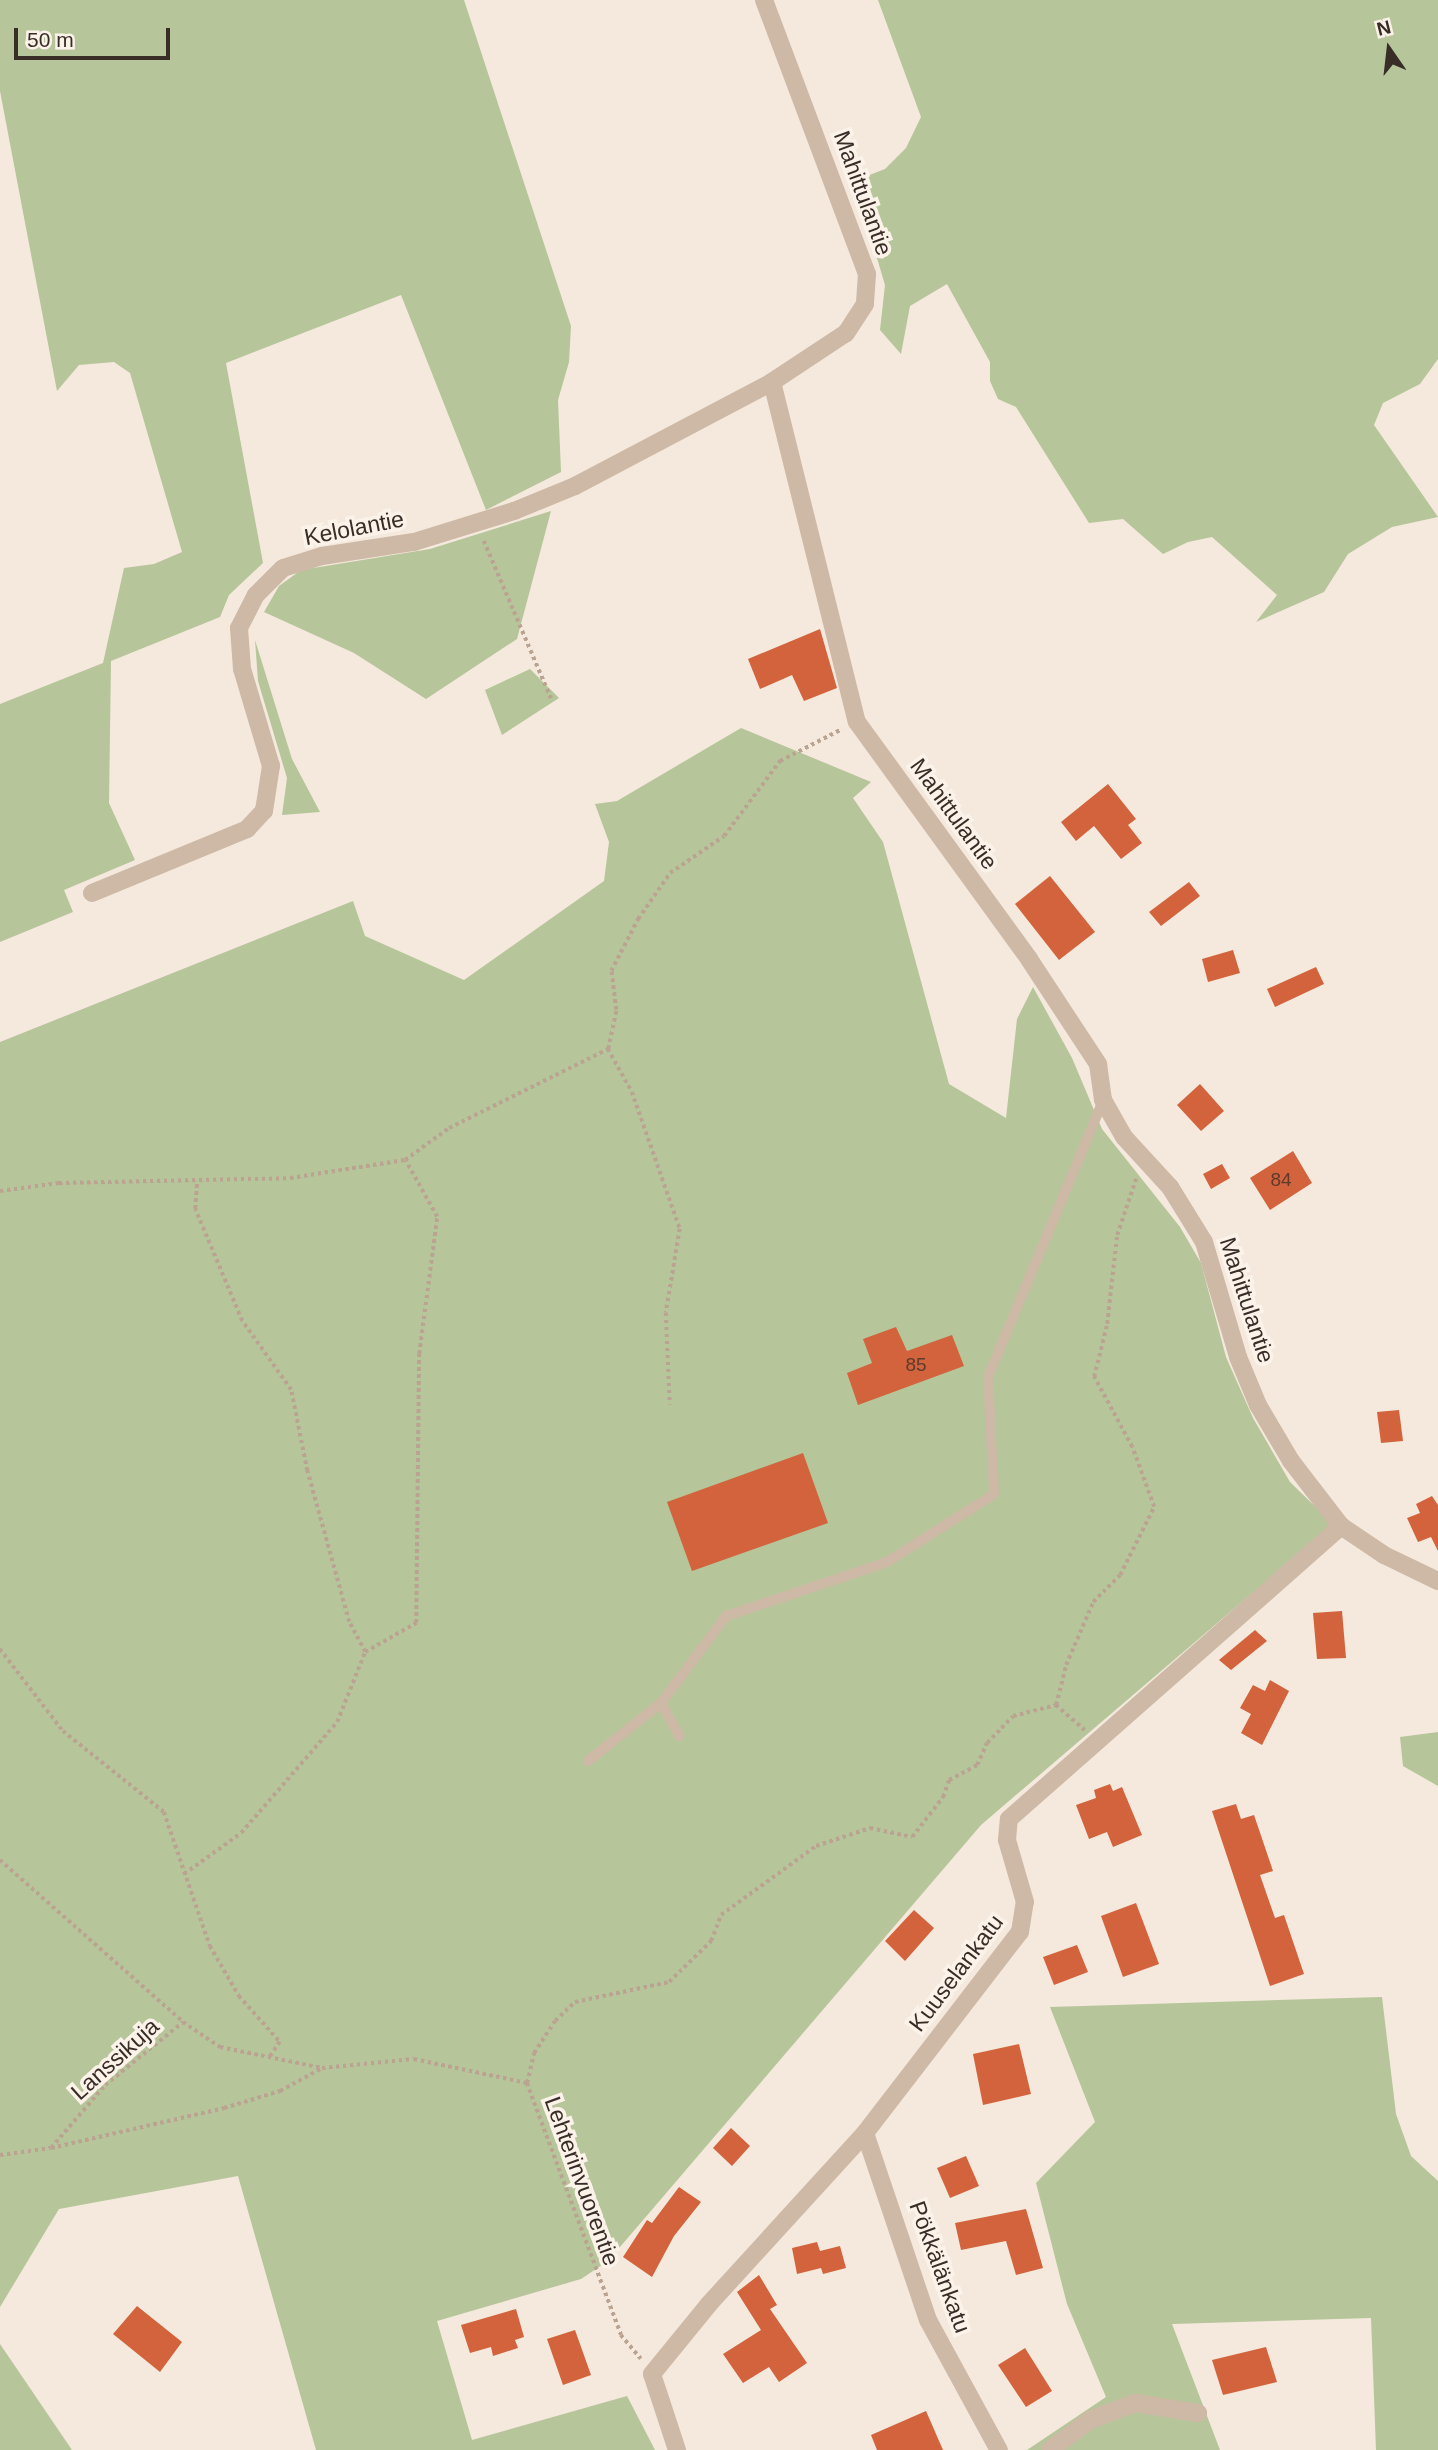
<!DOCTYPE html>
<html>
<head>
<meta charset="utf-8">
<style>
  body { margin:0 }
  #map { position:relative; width:1438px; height:2450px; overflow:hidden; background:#f4e9dc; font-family:Arial,sans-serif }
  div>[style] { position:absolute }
  .green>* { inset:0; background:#b6c59a }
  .building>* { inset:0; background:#d2633c }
  .path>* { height:3.5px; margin-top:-1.75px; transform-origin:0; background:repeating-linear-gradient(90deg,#baa390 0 3.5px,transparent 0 7px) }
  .lane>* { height:10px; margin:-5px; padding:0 5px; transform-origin:5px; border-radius:5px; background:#ceb9a6 }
  .street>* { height:18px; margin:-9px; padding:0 9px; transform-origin:9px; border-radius:9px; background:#ceb9a6 }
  span { translate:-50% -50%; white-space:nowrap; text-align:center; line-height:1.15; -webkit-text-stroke:7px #fbf3e9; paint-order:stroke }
  .number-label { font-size:19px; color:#5f3a2d }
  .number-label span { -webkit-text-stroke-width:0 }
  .street-label { font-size:23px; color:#392d28 }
  .north { position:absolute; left:1354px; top:14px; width:70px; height:70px; -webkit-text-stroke:5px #fbf3e9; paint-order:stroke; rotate:346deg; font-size:19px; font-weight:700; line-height:28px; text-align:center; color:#392d28 }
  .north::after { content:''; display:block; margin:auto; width:24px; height:32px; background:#392d28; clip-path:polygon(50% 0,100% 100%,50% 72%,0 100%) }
  .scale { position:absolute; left:14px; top:28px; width:156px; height:32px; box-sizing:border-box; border:4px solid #392d28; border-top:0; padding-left:9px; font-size:21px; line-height:24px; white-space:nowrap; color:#392d28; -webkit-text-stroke:5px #fbf3e9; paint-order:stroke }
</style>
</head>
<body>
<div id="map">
  <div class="green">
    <div style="clip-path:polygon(0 0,464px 0,571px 326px,569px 362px,558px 400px,561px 472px,486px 510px,401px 295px,226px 363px,263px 563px,229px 595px,220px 617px,111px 661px,109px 803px,135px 860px,64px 890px,73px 912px,0 942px,0 704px,103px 663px,124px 568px,154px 564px,182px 552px,130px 373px,114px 362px,79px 365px,57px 391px,0 91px)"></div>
    <div style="clip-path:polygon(878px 0,1438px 0,1438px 359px,1420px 384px,1383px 403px,1374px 425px,1438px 517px,1392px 527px,1348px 554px,1324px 592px,1256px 622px,1277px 595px,1212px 537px,1188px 542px,1163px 554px,1123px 519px,1089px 523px,1016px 407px,998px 399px,990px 381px,990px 362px,947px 284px,910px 306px,901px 354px,880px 330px,885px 285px,854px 181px,885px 169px,906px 148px,921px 117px)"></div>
    <div style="clip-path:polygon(551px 511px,517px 639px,426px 699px,354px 653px,264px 612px,279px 586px,301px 570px,430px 549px)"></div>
    <div style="clip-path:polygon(255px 640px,292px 759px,320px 812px,282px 815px,287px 778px,258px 681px)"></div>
    <div style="clip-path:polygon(530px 669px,559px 698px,502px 735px,485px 690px)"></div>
    <div style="clip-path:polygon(741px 728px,871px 782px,853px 798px,883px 842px,949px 1084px,1006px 1118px,1017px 1019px,1033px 987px,1072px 1058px,1102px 1129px,1180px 1227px,1201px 1263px,1226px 1357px,1253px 1418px,1290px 1482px,1333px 1524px,981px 1825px,608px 2261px,581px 2279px,437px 2321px,472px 2440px,627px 2396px,655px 2450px,316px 2450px,238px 2176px,59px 2209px,0 2307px,0 1042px,353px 901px,365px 936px,464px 980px,604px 881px,609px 842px,595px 804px,617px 801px)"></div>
    <div style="clip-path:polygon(1438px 1732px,1438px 1786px,1403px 1766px,1400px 1737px)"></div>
    <div style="clip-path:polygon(1382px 1997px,1396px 2114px,1411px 2156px,1438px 2181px,1438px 2450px,1376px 2450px,1371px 2318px,1172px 2324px,1220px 2450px,1027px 2450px,1106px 2397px,1067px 2304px,1036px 2183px,1095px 2122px,1050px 2007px)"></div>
    <div style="clip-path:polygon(0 2344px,72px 2450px,0 2450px)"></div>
  </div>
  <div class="building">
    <div style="clip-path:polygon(820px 629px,837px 688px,804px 701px,792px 675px,760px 689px,748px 659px)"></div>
    <div style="clip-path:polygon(1108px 784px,1136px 819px,1128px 825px,1142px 843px,1121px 859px,1094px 826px,1076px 841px,1061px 822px)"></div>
    <div style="clip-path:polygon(1050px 876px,1095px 932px,1059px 960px,1015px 904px)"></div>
    <div style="clip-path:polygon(1189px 882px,1200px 896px,1161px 926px,1149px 912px)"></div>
    <div style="clip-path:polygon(1233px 950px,1240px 973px,1208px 982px,1202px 959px)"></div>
    <div style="clip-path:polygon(1316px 967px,1324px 984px,1275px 1007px,1267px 989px)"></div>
    <div style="clip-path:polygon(1200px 1084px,1224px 1111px,1201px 1131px,1177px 1105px)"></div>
    <div style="clip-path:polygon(1293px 1151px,1312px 1183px,1270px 1210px,1250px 1178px)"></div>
    <div style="clip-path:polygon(1222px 1164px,1230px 1178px,1211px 1189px,1203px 1174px)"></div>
    <div style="clip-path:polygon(896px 1327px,907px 1351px,952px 1335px,964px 1366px,858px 1405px,847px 1373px,872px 1363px,863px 1339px)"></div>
    <div style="clip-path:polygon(1399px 1410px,1403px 1441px,1381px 1443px,1377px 1412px)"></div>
    <div style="clip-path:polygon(803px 1453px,828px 1523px,692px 1571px,667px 1502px)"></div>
    <div style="clip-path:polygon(1432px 1496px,1438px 1505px,1438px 1551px,1431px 1537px,1418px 1542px,1407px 1518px,1420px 1513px,1416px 1504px)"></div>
    <div style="clip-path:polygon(1342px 1611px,1346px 1658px,1317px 1659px,1313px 1613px)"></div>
    <div style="clip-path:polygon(1255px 1630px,1267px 1641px,1231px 1670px,1219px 1660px)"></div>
    <div style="clip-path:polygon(1270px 1680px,1289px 1691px,1262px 1745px,1241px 1733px,1251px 1714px,1240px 1708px,1253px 1685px,1265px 1691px)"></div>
    <div style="clip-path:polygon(1110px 1784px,1113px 1791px,1122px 1787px,1142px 1835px,1113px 1847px,1107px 1832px,1089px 1839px,1076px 1805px,1096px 1798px,1094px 1790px)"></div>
    <div style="clip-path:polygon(1236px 1804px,1241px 1819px,1254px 1815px,1273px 1871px,1260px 1875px,1275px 1918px,1284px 1915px,1304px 1974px,1270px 1986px,1212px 1811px)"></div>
    <div style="clip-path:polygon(1136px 1903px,1159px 1964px,1123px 1977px,1101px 1916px)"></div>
    <div style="clip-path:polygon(914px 1910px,934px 1928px,905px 1961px,885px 1941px)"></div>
    <div style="clip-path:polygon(1077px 1945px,1088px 1972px,1054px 1985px,1043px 1957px)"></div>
    <div style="clip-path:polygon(1019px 2044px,1031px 2094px,983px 2105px,973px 2054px)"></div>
    <div style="clip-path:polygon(731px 2128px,750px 2146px,732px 2166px,713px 2148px)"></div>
    <div style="clip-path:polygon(966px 2156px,979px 2186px,950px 2198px,937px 2168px)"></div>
    <div style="clip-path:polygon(679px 2187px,701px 2202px,674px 2236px,652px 2277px,623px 2257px,647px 2220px,652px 2223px)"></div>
    <div style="clip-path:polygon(1026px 2209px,1043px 2268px,1016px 2275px,1006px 2241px,961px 2250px,955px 2223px)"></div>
    <div style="clip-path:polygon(817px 2242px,820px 2251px,840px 2246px,846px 2268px,823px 2274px,821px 2268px,797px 2274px,792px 2248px)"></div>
    <div style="clip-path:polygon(759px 2275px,777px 2305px,770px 2309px,807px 2363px,779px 2382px,769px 2367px,743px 2383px,723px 2354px,761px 2330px,737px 2292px)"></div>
    <div style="clip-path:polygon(137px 2306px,182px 2342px,160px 2372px,113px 2334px)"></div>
    <div style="clip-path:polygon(516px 2309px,524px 2337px,515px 2340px,518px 2348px,493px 2356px,491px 2347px,470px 2353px,461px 2325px)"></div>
    <div style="clip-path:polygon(575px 2330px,591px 2375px,563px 2385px,547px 2339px)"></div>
    <div style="clip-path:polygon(1266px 2347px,1277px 2382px,1223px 2395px,1212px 2360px)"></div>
    <div style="clip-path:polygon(1025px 2348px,1052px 2391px,1026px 2407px,998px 2365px)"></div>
    <div style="clip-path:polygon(926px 2411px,943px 2450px,877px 2450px,871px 2435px)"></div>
  </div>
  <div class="path">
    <div style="left:484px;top:541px;width:171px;rotate:66.9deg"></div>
    <div style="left:608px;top:1049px;width:49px;rotate:60.8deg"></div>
    <div style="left:632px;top:1092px;width:145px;rotate:70.7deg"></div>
    <div style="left:680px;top:1229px;width:85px;rotate:99.5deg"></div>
    <div style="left:666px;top:1313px;width:92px;rotate:87.5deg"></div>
    <div style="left:0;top:1191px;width:60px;rotate:-7.7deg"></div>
    <div style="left:59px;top:1183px;width:231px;rotate:-1.2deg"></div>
    <div style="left:290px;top:1178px;width:116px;rotate:-8.9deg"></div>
    <div style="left:405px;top:1160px;width:54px;rotate:-36deg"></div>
    <div style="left:449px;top:1128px;width:178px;rotate:-26.4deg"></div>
    <div style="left:608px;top:1049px;width:40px;rotate:-78deg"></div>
    <div style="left:616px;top:1010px;width:39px;rotate:-97deg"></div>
    <div style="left:611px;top:971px;width:59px;rotate:-62.6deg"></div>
    <div style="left:638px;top:919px;width:56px;rotate:-55.2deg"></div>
    <div style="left:670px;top:873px;width:65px;rotate:-34.4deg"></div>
    <div style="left:724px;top:836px;width:94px;rotate:-53.3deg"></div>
    <div style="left:780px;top:761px;width:70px;rotate:-27.3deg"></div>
    <div style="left:0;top:1649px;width:103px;rotate:52.5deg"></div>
    <div style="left:63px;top:1731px;width:129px;rotate:38.7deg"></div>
    <div style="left:164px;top:1812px;width:142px;rotate:71.1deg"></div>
    <div style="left:210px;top:1946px;width:58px;rotate:59.9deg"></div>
    <div style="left:239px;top:1996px;width:62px;rotate:48.3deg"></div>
    <div style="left:280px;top:2042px;width:18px;rotate:124deg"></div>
    <div style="left:365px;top:1652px;width:59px;rotate:-29.6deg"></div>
    <div style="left:416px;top:1623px;width:269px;rotate:-89.4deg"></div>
    <div style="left:419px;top:1354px;width:138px;rotate:-82.5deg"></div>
    <div style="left:437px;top:1217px;width:65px;rotate:-119.3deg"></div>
    <div style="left:1056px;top:1705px;width:41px;rotate:-76deg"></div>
    <div style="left:1066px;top:1665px;width:69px;rotate:-66.8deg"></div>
    <div style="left:1093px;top:1602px;width:38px;rotate:-45deg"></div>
    <div style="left:1120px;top:1575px;width:76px;rotate:-63.4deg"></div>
    <div style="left:1154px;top:1507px;width:64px;rotate:-110.1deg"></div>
    <div style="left:1132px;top:1447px;width:80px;rotate:-118.5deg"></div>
    <div style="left:1094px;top:1377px;width:55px;rotate:-76.2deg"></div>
    <div style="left:1107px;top:1324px;width:90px;rotate:-83.6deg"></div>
    <div style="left:1117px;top:1235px;width:59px;rotate:-71.3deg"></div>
    <div style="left:0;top:1860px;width:244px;rotate:41.5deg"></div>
    <div style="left:183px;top:2022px;width:45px;rotate:34deg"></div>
    <div style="left:220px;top:2047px;width:104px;rotate:11.6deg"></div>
    <div style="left:322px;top:2068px;width:92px;rotate:-5.6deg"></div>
    <div style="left:414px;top:2059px;width:116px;rotate:12deg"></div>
    <div style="left:527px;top:2083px;width:269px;rotate:69.5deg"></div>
    <div style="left:621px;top:2335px;width:31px;rotate:50deg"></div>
    <div style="left:184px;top:1874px;width:70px;rotate:-35.7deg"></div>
    <div style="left:241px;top:1833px;width:147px;rotate:-49.1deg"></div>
    <div style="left:337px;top:1722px;width:75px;rotate:-68.2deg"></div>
    <div style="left:365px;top:1652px;width:34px;rotate:-118deg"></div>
    <div style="left:349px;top:1622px;width:157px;rotate:-105.5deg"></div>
    <div style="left:307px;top:1471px;width:83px;rotate:-101.2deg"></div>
    <div style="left:291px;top:1390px;width:85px;rotate:-125.4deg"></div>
    <div style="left:242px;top:1321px;width:121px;rotate:-112.8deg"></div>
    <div style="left:195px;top:1209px;width:28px;rotate:-86deg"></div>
    <div style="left:527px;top:2083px;width:31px;rotate:-77deg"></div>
    <div style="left:534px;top:2053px;width:38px;rotate:-57deg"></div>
    <div style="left:555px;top:2021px;width:28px;rotate:-44deg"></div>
    <div style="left:575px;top:2002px;width:96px;rotate:-12deg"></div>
    <div style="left:669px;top:1982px;width:59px;rotate:-44.3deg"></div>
    <div style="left:711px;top:1941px;width:28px;rotate:-69deg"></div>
    <div style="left:721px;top:1915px;width:117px;rotate:-36deg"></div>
    <div style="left:816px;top:1846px;width:57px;rotate:-18.4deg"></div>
    <div style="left:870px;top:1828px;width:43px;rotate:12.1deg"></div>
    <div style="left:912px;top:1837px;width:51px;rotate:-52.2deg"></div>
    <div style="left:943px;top:1797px;width:18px;rotate:-71deg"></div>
    <div style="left:949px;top:1780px;width:32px;rotate:-28deg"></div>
    <div style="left:977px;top:1765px;width:24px;rotate:-66deg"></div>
    <div style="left:987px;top:1743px;width:37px;rotate:-46deg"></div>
    <div style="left:1013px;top:1716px;width:44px;rotate:-14.3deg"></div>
    <div style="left:1056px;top:1705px;width:38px;rotate:41deg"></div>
    <div style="left:51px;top:2148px;width:178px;rotate:-13deg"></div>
    <div style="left:224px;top:2108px;width:59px;rotate:-16.9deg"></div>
    <div style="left:280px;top:2091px;width:48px;rotate:-28.7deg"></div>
    <div style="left:0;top:2155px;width:51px;rotate:-7.8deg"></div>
    <div style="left:51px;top:2148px;width:83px;rotate:-49.4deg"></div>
    <div style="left:105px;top:2085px;width:100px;rotate:-38.9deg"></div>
  </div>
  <div class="lane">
    <div style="left:661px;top:1703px;width:38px;rotate:61deg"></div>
    <div style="left:588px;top:1761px;width:93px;rotate:-38.5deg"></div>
    <div style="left:661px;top:1703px;width:109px;rotate:-53.2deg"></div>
    <div style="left:726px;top:1616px;width:170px;rotate:-18.5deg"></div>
    <div style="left:887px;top:1562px;width:127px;rotate:-32.4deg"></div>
    <div style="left:994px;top:1494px;width:117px;rotate:-92.9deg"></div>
    <div style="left:988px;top:1377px;width:299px;rotate:-67.4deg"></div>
  </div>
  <div class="street">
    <div style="left:764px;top:0;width:293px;rotate:69.4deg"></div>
    <div style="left:867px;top:274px;width:30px;rotate:94deg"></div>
    <div style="left:865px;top:304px;width:35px;rotate:123deg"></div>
    <div style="left:846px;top:333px;width:89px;rotate:146.5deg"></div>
    <div style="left:772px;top:382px;width:350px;rotate:76deg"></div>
    <div style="left:857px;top:722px;width:293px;rotate:54deg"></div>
    <div style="left:1029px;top:959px;width:126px;rotate:56.7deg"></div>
    <div style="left:1098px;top:1064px;width:36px;rotate:82deg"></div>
    <div style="left:1103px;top:1100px;width:43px;rotate:60.4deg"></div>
    <div style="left:1124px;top:1137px;width:68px;rotate:47.4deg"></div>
    <div style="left:1170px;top:1187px;width:65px;rotate:58.3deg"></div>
    <div style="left:1204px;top:1242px;width:120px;rotate:73.5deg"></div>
    <div style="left:1238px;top:1357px;width:52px;rotate:67.4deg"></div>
    <div style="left:1258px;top:1405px;width:65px;rotate:59.5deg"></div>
    <div style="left:1291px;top:1461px;width:82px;rotate:52.4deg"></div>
    <div style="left:1341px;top:1526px;width:52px;rotate:34deg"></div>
    <div style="left:1384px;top:1555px;width:60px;rotate:25.7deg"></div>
    <div style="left:92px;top:893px;width:168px;rotate:-22.4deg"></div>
    <div style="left:247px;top:829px;width:25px;rotate:-47deg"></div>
    <div style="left:264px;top:811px;width:46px;rotate:-81.2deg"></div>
    <div style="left:271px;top:766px;width:101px;rotate:-106.6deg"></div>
    <div style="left:242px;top:669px;width:41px;rotate:-94.2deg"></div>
    <div style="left:239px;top:628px;width:37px;rotate:-63deg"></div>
    <div style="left:256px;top:595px;width:38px;rotate:-45deg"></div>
    <div style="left:283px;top:568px;width:41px;rotate:-17.1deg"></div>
    <div style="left:322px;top:556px;width:93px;rotate:-8.7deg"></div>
    <div style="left:414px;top:542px;width:105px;rotate:-17.2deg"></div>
    <div style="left:514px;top:511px;width:66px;rotate:-22.3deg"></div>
    <div style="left:575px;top:486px;width:223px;rotate:-27.8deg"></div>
    <div style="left:865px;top:2133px;width:197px;rotate:71.4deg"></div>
    <div style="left:928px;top:2320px;width:148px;rotate:61.4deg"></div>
    <div style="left:677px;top:2450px;width:80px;rotate:-108.2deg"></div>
    <div style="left:652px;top:2374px;width:90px;rotate:-50.8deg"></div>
    <div style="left:709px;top:2304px;width:231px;rotate:-47.6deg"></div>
    <div style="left:865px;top:2133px;width:254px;rotate:-52.4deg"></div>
    <div style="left:1020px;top:1932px;width:30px;rotate:-81deg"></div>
    <div style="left:1025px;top:1902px;width:65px;rotate:-106.2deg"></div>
    <div style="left:1007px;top:1840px;width:21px;rotate:-85deg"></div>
    <div style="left:1009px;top:1819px;width:443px;rotate:-41.4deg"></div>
    <div style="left:1050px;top:2450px;width:50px;rotate:-36.9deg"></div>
    <div style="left:1090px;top:2420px;width:48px;rotate:-20.7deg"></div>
    <div style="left:1135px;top:2403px;width:64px;rotate:9deg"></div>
  </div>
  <div class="number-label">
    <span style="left:1281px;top:1180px">84</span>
    <span style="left:916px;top:1365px">85</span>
  </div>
  <div class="street-label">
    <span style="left:863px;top:193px;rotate:70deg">Mahittulantie</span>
    <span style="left:354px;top:528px;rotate:-11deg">Kelolantie</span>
    <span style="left:954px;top:814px;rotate:54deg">Mahittulantie</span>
    <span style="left:1247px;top:1300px;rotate:72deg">Mahittulantie</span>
    <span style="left:956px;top:1973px;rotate:-53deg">Kuuselankatu</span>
    <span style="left:115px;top:2059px;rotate:-42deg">Lanssikuja</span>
    <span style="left:582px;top:2181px;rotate:70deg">Lehterinvuorentie</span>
    <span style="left:940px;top:2267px;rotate:70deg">Pökkälänkatu</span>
  </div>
  <div class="north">N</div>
  <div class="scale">50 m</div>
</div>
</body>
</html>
